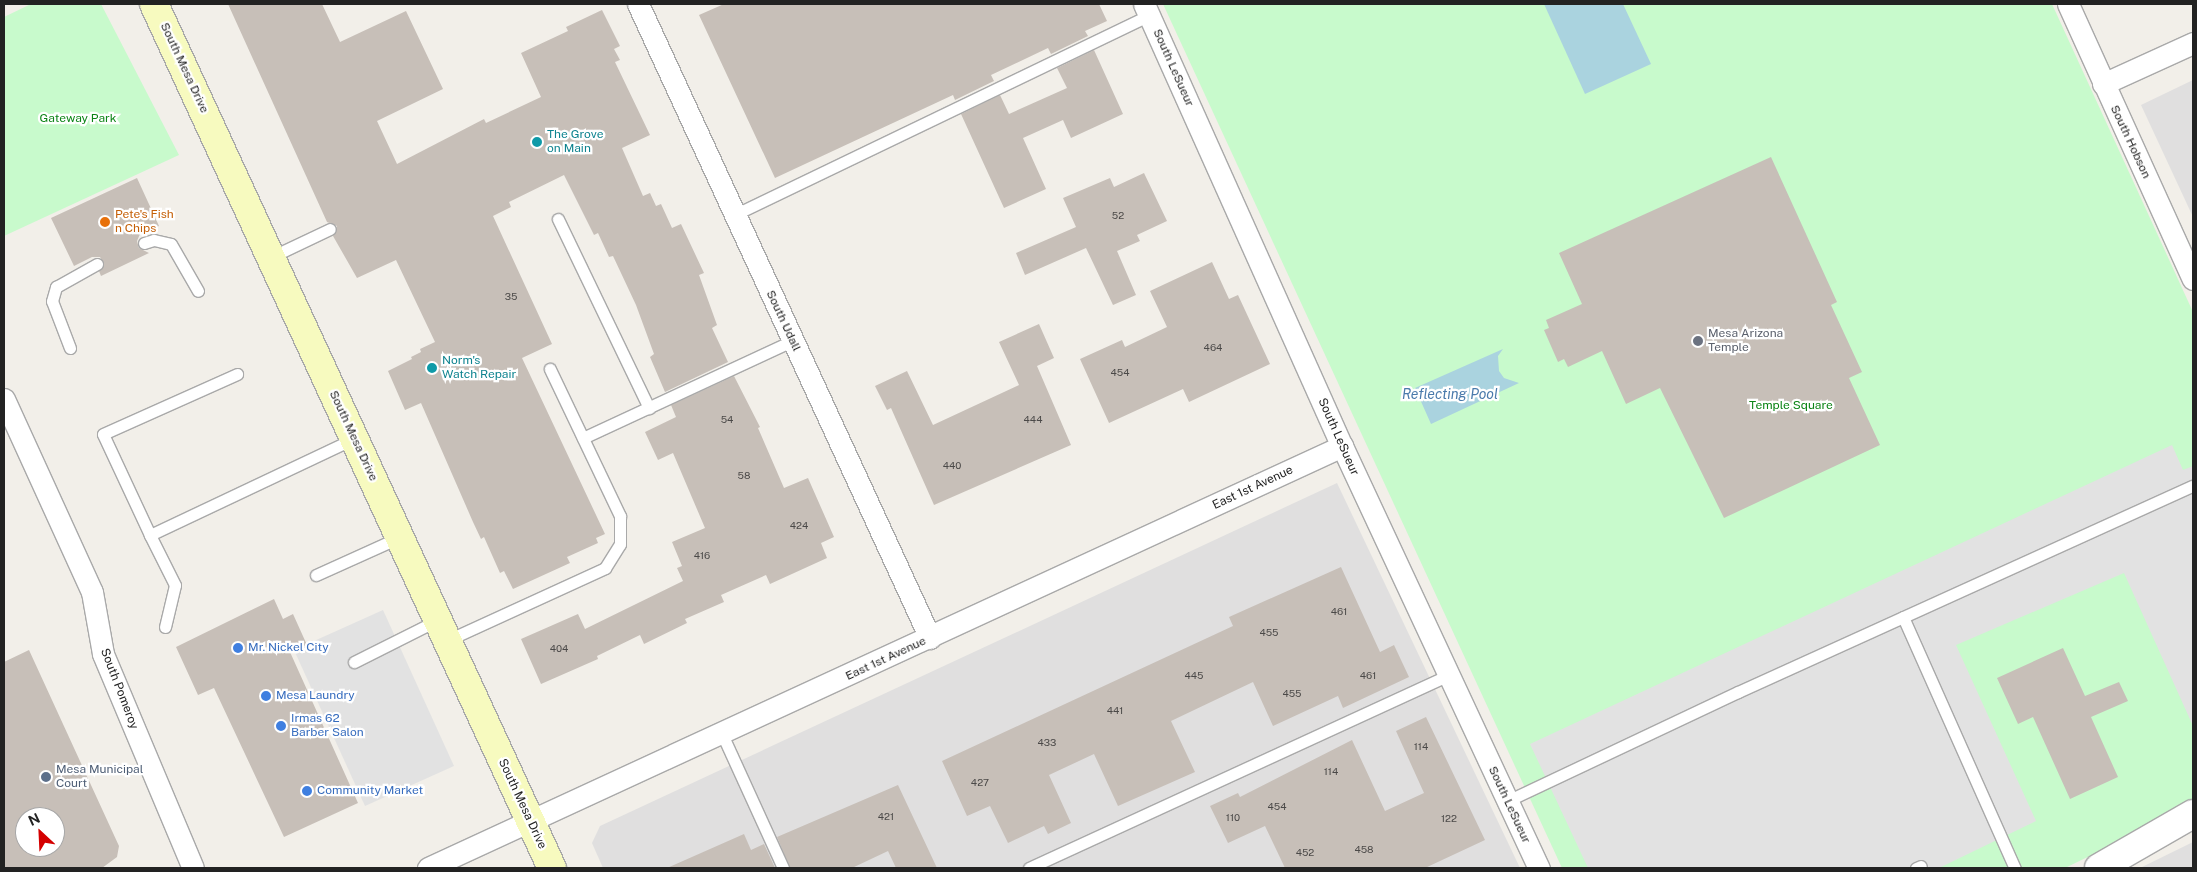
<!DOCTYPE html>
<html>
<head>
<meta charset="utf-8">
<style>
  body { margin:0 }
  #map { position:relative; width:2197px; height:872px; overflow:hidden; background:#f2efe9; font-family:"Public Sans",sans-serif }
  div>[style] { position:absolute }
  .residential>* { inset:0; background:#e0dfdf }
  .park>* { inset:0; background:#c8facc }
  .parking>* { inset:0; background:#e2e2e2 }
  .water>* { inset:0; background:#aad3df }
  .building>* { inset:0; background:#c7bfb8 }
  .roads { filter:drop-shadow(1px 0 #a9a9a9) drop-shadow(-1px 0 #a9a9a9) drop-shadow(0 1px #a9a9a9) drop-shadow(0 -1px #a9a9a9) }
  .service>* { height:11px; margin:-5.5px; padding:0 5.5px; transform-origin:5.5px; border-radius:5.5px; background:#fff }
  .minor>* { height:21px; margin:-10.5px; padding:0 10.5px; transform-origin:10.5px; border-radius:10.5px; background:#fff }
  .tertiary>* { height:28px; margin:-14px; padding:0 14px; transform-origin:14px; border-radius:14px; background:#fff }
  .secondary>* { height:28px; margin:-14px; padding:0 14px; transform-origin:14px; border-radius:14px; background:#f7fabf }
  .dots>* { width:14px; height:14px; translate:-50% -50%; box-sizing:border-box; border:2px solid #fff; border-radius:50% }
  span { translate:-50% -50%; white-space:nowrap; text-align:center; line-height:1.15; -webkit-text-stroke:4.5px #fff; paint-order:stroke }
  .number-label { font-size:10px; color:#4b4948 }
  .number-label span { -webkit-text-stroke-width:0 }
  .street-label { font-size:12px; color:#222 }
  .park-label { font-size:12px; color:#0c8416 }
  .culture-label { font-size:12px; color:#0d838f }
  .left { translate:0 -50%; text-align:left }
  .food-label { font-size:12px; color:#c56008 }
  .worship-label { font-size:12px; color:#5b616d }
  .shop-label { font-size:12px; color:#366cbe }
  .service-label { font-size:12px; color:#4e5e75 }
  .water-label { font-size:14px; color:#4a7aab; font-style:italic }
  .frame { position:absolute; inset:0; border:5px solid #222; pointer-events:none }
  .north { position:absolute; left:15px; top:807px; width:50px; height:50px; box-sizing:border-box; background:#fff; border:1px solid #a7a7a7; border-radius:50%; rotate:335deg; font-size:14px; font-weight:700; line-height:20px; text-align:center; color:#222 }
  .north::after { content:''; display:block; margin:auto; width:18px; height:22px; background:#d40000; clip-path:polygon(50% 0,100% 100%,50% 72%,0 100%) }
</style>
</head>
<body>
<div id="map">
  <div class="residential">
    <div style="clip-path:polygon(2193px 80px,2193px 217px,2141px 105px)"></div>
    <div style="clip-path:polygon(1337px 483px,1520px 868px,603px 868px,592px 843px,600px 826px)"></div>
    <div style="clip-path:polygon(2193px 842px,2193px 868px,2140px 868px)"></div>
  </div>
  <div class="park">
    <div style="clip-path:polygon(31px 4px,101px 4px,179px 155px,4px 236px,4px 17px)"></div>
    <div style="clip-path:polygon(1163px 4px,2052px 4px,2193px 312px,2193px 800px,2131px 836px,2065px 868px,1562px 868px)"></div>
  </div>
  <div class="parking">
    <div style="clip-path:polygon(2172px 445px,2183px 470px,2193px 466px,2193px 726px,2124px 573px,1956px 645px,2036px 821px,1939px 868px,1588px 868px,1530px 744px)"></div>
    <div style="clip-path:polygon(383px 610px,454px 766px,365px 806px,294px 650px)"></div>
  </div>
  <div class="water">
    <div style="clip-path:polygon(1544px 4px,1623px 4px,1651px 64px,1585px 94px)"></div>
    <div style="clip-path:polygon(1503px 349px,1498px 356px,1499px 371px,1504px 378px,1519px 383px,1431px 424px,1415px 388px)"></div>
  </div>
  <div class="building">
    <div style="clip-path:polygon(228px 4px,322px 4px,340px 42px,406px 11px,443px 89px,377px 121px,397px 164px,484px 119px,486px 123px,541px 97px,521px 53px,568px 31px,566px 27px,602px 10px,620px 46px,614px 49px,620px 60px,615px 62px,650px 135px,622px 148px,643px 196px,650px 193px,656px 206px,661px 204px,672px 228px,681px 224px,704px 273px,699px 275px,717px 325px,712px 328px,728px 362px,665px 392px,650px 357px,654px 354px,636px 305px,613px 256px,609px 257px,598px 233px,594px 235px,564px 175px,509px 202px,511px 207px,493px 216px,552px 344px,522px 358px,605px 534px,596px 538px,598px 543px,567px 557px,570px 563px,513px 589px,504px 571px,500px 573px,484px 537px,481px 539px,473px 522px,421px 403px,405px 410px,388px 371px,412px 359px,411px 357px,421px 352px,420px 349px,435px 342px,396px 260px,357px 278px,333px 236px,337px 226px,327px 222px)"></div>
    <div style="clip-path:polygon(724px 4px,1099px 4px,1107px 21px,1085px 31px,1088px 36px,1051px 54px,1048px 48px,991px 75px,994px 81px,955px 100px,953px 95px,775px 178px,699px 15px)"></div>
    <div style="clip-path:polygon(1094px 50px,1123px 114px,1071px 138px,1063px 120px,1023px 138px,1046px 189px,1004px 208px,961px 114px,1000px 95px,1009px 114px,1067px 88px,1057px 68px)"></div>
    <div style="clip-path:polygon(1771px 157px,1837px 302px,1831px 305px,1862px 372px,1849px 378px,1880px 445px,1724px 518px,1660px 388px,1626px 404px,1602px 351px,1568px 367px,1564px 359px,1558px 362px,1544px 330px,1549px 328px,1546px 320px,1582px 304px,1559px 253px)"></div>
    <div style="clip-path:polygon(1144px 173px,1167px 221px,1137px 235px,1140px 241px,1117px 251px,1136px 295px,1113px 305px,1086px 248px,1025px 275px,1016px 253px,1076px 227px,1063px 198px,1110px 178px,1114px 187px)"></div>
    <div style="clip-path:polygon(137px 178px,159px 226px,140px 234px,137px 241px,139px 248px,149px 253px,101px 276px,99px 271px,104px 264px,100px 257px,92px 257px,74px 266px,51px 218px)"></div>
    <div style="clip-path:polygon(1212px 262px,1229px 299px,1238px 295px,1270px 364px,1189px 402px,1183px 389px,1109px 423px,1080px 359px,1122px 340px,1125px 347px,1167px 327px,1150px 291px)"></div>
    <div style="clip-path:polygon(1039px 324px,1054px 358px,1037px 366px,1071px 445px,934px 505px,891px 408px,887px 410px,875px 386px,907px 371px,933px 425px,1019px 385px,999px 342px)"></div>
    <div style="clip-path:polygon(734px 376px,760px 427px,758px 428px,784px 488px,808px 478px,834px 537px,821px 543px,827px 558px,770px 584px,766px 575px,721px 595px,724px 602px,685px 619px,687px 623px,644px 644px,640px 635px,597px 656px,598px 659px,541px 684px,521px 639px,578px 614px,585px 629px,683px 581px,677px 568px,682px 566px,672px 542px,705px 528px,673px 453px,658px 460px,645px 432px,676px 417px,671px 405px)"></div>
    <div style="clip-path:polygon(1341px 567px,1380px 652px,1394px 645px,1409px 677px,1343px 708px,1338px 696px,1273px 726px,1253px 682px,1171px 721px,1195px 772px,1118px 806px,1094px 754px,1049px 775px,1071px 823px,1048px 834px,1044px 826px,1008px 843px,990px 806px,967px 816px,942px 761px,1233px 626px,1229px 617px)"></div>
    <div style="clip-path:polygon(274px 599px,283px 619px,293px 614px,307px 645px,290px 652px,358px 803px,284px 837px,214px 688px,198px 695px,176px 647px)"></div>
    <div style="clip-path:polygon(2063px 648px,2085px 696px,2119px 682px,2128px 701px,2091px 717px,2118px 777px,2070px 799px,2033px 717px,2018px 724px,1997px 678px)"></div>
    <div style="clip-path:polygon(evenodd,29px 650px,119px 846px,117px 857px,102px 868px,4px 868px,4px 662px,29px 650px,25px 817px,55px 817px,55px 847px,25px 847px,25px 817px)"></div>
    <div style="clip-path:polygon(1426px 717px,1485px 840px,1425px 868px,1285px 868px,1265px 826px,1228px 843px,1210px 806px,1238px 793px,1240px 797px,1352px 740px,1385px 811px,1424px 793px,1396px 731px)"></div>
    <div style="clip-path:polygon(898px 785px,937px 868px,896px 868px,888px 851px,852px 868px,790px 868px,777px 837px)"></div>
    <div style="clip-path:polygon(744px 834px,751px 850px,764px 844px,775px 868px,667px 868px)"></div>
  </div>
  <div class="roads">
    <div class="service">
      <div style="left:734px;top:215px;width:461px;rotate:-25.7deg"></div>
      <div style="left:558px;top:219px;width:210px;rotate:64.3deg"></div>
      <div style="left:144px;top:243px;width:10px;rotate:-17deg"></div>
      <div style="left:154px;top:240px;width:17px;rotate:13deg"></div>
      <div style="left:171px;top:244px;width:54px;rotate:60.1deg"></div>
      <div style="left:271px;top:257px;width:65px;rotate:-25.4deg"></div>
      <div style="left:70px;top:348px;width:50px;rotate:-111deg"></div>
      <div style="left:52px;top:301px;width:15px;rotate:-74deg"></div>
      <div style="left:56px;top:287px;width:47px;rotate:-29.3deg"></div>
      <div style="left:583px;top:438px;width:230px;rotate:-24.9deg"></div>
      <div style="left:150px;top:535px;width:111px;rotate:-115deg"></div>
      <div style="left:103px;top:434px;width:147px;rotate:-24.1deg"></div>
      <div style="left:316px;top:575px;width:92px;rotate:-24.3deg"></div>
      <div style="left:1903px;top:617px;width:275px;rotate:66deg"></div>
      <div style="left:165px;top:627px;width:43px;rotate:-76.6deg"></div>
      <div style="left:175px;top:585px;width:56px;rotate:-116.6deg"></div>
      <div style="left:150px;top:535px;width:227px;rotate:-25.3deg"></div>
      <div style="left:448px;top:640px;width:173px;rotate:-24.6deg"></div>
      <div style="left:605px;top:568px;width:28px;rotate:-58deg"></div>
      <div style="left:620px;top:544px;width:28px;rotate:-90deg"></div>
      <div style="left:620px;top:516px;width:163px;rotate:-115.5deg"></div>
      <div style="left:354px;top:662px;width:94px;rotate:-26.6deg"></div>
      <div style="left:722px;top:734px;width:147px;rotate:65.5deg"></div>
      <div style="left:1507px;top:801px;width:255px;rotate:-25.3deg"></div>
      <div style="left:1738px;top:692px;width:499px;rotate:-24.4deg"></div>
      <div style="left:1029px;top:868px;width:462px;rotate:-24.7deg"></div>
      <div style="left:1916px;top:868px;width:5px;rotate:-22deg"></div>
    </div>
    <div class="minor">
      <div style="left:638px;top:4px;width:698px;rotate:65.27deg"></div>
      <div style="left:1144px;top:4px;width:484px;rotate:65.9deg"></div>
      <div style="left:1342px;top:446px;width:466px;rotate:65deg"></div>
      <div style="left:2068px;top:4px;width:302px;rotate:65.6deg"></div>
      <div style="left:2103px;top:84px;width:99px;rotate:-24.5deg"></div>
      <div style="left:4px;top:399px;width:212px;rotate:65.5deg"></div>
      <div style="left:92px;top:592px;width:63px;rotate:79.9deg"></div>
      <div style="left:103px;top:654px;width:232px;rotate:67.2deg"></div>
      <div style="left:428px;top:868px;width:1007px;rotate:-24.78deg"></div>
    </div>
    <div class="tertiary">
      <div style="left:2099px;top:868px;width:108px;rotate:-29.9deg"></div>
    </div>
    <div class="secondary">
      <div style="left:154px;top:4px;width:951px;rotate:65.27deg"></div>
    </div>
  </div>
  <div class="dots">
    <div style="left:537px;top:142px;background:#0f9aa8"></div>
    <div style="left:105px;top:222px;background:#e8710a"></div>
    <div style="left:1698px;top:341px;background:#6b7280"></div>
    <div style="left:432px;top:368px;background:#0f9aa8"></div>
    <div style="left:238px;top:648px;background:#3f7fe0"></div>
    <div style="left:266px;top:696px;background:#3f7fe0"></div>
    <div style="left:281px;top:726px;background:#3f7fe0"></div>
    <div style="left:46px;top:777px;background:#5c6f8a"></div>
    <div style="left:307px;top:791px;background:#3f7fe0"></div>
  </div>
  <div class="number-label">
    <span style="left:1118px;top:216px">52</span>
    <span style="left:511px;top:297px">35</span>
    <span style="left:1213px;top:348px">464</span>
    <span style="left:1120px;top:373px">454</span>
    <span style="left:727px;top:420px">54</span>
    <span style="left:1033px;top:420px">444</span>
    <span style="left:952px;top:466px">440</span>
    <span style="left:744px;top:476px">58</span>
    <span style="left:799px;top:526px">424</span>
    <span style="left:702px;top:556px">416</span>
    <span style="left:1339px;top:612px">461</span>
    <span style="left:1269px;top:633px">455</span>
    <span style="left:559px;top:649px">404</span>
    <span style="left:1194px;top:676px">445</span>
    <span style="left:1368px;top:676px">461</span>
    <span style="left:1292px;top:694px">455</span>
    <span style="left:1115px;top:711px">441</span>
    <span style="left:1047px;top:743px">433</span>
    <span style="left:1421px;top:747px">114</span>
    <span style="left:1331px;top:772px">114</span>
    <span style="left:980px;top:783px">427</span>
    <span style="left:1277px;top:807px">454</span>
    <span style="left:886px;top:817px">421</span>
    <span style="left:1233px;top:818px">110</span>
    <span style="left:1449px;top:819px">122</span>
    <span style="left:1364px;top:850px">458</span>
    <span style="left:1305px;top:853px">452</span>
  </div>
  <div class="street-label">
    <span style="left:184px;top:68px;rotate:65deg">South Mesa Drive</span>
    <span style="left:1173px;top:68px;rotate:66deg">South LeSueur</span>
    <span style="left:2130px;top:142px;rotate:65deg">South Hobson</span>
    <span style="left:783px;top:321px;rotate:65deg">South Udall</span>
    <span style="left:353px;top:436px;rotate:65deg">South Mesa Drive</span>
    <span style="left:1338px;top:437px;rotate:66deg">South LeSueur</span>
    <span style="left:1253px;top:488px;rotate:-25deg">East 1st Avenue</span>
    <span style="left:886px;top:659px;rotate:-25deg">East 1st Avenue</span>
    <span style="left:119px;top:689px;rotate:69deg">South Pomeroy</span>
    <span style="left:522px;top:804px;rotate:65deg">South Mesa Drive</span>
    <span style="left:1509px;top:805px;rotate:65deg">South LeSueur</span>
  </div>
  <div class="park-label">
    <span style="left:78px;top:119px">Gateway Park</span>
    <span style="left:1791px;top:406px">Temple Square</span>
  </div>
  <div class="culture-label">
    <span class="left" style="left:547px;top:142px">The Grove<br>on Main</span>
    <span class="left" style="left:442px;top:368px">Norm's<br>Watch Repair</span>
  </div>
  <div class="food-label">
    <span class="left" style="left:115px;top:222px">Pete's Fish<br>n Chips</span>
  </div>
  <div class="worship-label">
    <span class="left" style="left:1708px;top:341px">Mesa Arizona<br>Temple</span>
  </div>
  <div class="shop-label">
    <span class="left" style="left:248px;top:648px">Mr. Nickel City</span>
    <span class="left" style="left:276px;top:696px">Mesa Laundry</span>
    <span class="left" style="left:291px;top:726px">Irmas 62<br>Barber Salon</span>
    <span class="left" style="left:317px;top:791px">Community Market</span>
  </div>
  <div class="service-label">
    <span class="left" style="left:56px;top:777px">Mesa Municipal<br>Court</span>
  </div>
  <div class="water-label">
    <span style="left:1450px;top:394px">Reflecting Pool</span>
  </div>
  <div class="frame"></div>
  <div class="north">N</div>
</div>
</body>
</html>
